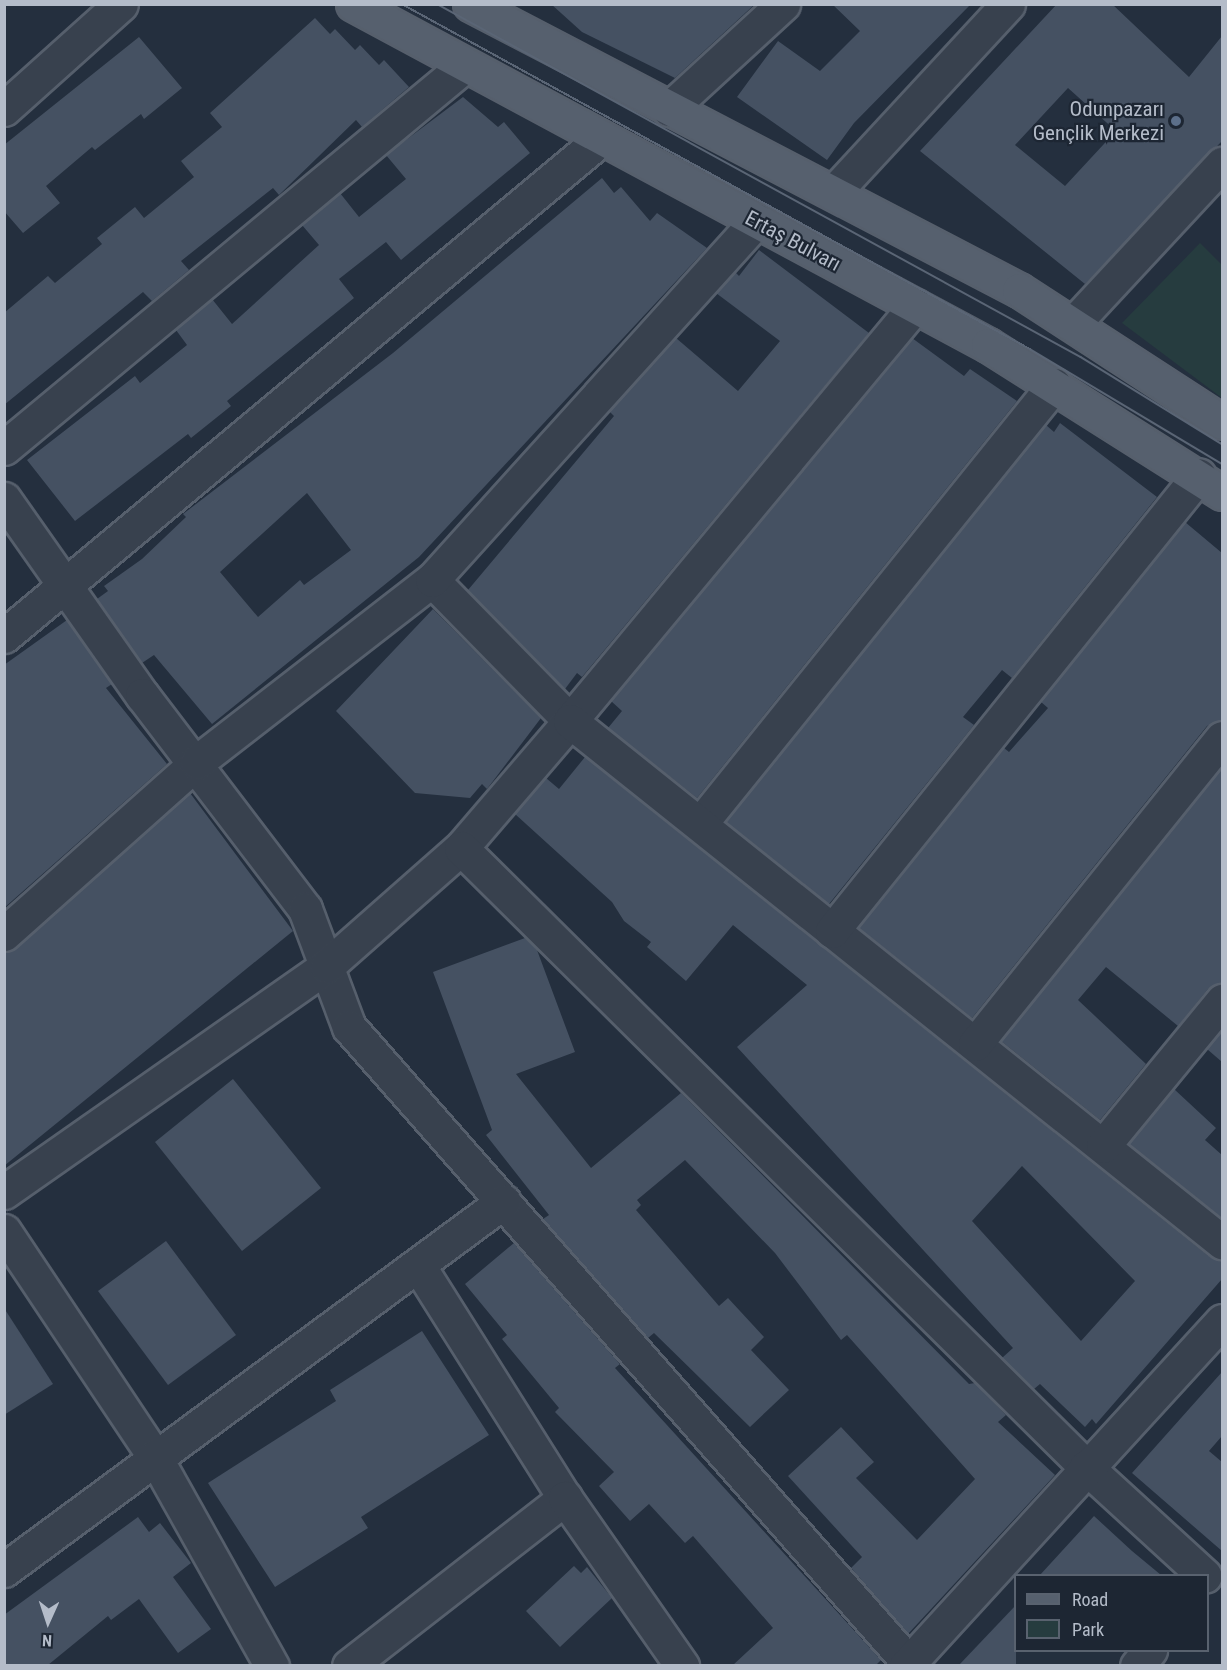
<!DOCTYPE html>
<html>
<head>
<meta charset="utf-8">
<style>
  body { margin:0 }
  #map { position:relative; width:1227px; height:1670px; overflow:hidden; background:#242f3e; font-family:"Roboto Condensed",sans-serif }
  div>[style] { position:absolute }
  .green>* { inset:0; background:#263c3f }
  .building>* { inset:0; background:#455162 }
  .roads { filter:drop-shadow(2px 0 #565f6c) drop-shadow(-2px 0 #565f6c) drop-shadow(0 2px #565f6c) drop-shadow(0 -2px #565f6c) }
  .street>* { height:33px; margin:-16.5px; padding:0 16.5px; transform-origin:16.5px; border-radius:16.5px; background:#38414e }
  .primary>* { height:33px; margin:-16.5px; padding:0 16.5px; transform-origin:16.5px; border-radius:16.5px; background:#56606e }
  .tram>* { height:1.5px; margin:-0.75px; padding:0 0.75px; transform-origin:0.75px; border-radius:0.75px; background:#5a6575 }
  .dots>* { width:16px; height:16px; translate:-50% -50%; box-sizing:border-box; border:3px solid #1d2633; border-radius:50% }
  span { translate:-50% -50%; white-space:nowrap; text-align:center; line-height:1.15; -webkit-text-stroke:4.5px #1d2633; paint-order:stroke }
  .poi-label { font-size:21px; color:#b4bcc9 }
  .right { translate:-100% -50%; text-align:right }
  .street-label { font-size:21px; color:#b4bcc9 }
  .frame { position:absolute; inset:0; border:6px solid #b4bcc9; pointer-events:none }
  .legend { position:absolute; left:1014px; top:1574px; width:195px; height:78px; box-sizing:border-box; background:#1d2633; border:2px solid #59626f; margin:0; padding:8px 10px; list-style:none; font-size:18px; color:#b4bcc9 }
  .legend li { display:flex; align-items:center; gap:12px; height:30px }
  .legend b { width:30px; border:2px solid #59626f }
  .north { position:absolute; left:18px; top:1592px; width:60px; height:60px; -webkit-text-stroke:4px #1d2633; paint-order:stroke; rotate:183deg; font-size:16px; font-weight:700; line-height:24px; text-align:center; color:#b4bcc9 }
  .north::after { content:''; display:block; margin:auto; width:21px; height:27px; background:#b4bcc9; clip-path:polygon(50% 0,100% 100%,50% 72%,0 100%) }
</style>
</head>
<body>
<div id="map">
  <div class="green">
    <div style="clip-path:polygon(1200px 243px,1222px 265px,1222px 398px,1122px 323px)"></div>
  </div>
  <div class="building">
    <div style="clip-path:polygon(551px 4px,755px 4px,675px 78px,582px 32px)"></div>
    <div style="clip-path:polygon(832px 4px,971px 4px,854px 123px,827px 160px,737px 97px,778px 41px,820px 71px,860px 31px)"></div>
    <div style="clip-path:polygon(evenodd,1057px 4px,1112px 4px,1189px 77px,1222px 36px,1222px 141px,1085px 284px,920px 151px,1057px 4px,1068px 88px,1116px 131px,1065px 186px,1015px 145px,1068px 88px)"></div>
    <div style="clip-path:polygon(315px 18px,330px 34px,335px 29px,355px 50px,360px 45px,379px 65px,384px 60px,409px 87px,362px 127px,356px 120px,279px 195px,273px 188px,181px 261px,189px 270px,152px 301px,143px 292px,4px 405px,4px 313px,48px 276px,55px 283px,102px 244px,97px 238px,135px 207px,144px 218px,194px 177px,181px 161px,222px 127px,210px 113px)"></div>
    <div style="clip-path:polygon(139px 37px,182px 88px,144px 119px,141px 114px,95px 150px,92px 147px,46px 186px,60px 203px,23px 233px,4px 211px,4px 145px)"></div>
    <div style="clip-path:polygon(463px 97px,498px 127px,504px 122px,530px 153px,401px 260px,386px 242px,339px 279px,354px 298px,227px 401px,231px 406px,191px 438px,188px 434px,75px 521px,27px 460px,135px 376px,140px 383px,187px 345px,176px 330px,212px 299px,232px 324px,319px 245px,302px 225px,340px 193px,359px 217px,406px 179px,386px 155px)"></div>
    <div style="clip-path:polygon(evenodd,602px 178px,614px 193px,621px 187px,650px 221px,657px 213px,707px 248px,419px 557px,212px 724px,154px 655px,142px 663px,97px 599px,108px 591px,104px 586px,142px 559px,186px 517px,183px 514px,393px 353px,602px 178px,307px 493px,351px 550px,304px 585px,300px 580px,258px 617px,220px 572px,307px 493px)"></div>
    <div style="clip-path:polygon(759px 250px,869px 333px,582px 677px,577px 673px,565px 689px,468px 590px,614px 416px,609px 411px,676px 338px,738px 391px,780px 341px,716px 293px,735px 272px,739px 276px)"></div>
    <div style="clip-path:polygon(912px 338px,964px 376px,970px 369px,1017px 401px,697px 798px,608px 728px,622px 711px,611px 701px)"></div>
    <div style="clip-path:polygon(1060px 423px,1157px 497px,1012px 678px,1002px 670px,963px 717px,974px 725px,829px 904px,726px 822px,1046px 425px,1054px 432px)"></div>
    <div style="clip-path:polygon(1185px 522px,1222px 553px,1222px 720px,1207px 726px,972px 1018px,859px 928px,1004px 748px,1009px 752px,1048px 708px,1041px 702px)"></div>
    <div style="clip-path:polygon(433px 609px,541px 718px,487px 789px,482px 784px,470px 798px,415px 793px,336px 711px)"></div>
    <div style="clip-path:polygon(67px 620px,112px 684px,106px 688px,167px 764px,4px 908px,4px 665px)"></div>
    <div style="clip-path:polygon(evenodd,585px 757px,1210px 1257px,1222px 1260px,1222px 1279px,1096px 1424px,1092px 1419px,1085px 1427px,1040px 1384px,1034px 1389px,1002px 1358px,1013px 1348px,737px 1047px,807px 985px,733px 925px,686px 981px,647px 947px,651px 942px,624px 921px,612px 902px,515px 814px,546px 778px,559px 789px,585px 757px,1022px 1166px,1135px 1281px,1081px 1341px,972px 1221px,1022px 1166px)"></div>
    <div style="clip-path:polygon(1222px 767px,1222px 983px,1208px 989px,1178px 1026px,1106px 967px,1078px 1000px,1146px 1064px,1100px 1120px,1001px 1041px)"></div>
    <div style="clip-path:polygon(190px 793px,293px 931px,4px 1166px,4px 952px,16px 948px)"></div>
    <div style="clip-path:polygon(525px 938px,537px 950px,575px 1052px,516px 1074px,591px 1168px,681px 1093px,969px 1384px,975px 1383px,1006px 1415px,998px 1422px,1055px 1475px,908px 1634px,851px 1568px,862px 1557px,788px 1476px,841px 1427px,874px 1462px,856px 1478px,917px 1540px,975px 1479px,847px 1335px,841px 1340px,775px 1253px,685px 1160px,637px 1200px,641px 1205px,636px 1210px,719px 1306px,728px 1298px,764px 1337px,751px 1350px,789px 1390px,750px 1427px,654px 1333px,648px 1338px,543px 1219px,549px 1215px,486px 1135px,492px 1130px,433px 972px)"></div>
    <div style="clip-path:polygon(1222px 1030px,1222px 1062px,1207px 1049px)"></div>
    <div style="clip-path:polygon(233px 1079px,321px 1188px,242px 1251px,155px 1142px)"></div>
    <div style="clip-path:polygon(1174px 1089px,1216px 1128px,1205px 1140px,1222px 1155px,1222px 1218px,1129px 1144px)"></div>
    <div style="clip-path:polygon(166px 1241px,236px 1335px,168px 1385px,98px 1291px)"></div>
    <div style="clip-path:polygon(514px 1243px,620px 1364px,615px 1368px,881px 1660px,876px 1665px,733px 1665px,773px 1628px,693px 1536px,685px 1543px,649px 1504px,630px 1521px,599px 1486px,614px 1472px,555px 1412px,559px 1408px,502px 1339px,507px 1335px,465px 1284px)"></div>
    <div style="clip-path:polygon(4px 1308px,53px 1384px,4px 1415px)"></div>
    <div style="clip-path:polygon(422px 1331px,489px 1435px,361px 1517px,368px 1528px,275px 1587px,208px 1483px,336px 1401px,330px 1390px)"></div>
    <div style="clip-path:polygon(1222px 1372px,1222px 1436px,1209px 1451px,1222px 1462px,1222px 1551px,1132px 1473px)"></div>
    <div style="clip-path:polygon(1094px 1516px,1132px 1551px,1161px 1575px,1040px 1575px)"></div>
    <div style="clip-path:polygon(138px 1517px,149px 1532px,160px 1523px,191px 1563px,173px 1577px,211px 1629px,178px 1653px,139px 1599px,111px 1620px,108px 1616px,48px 1665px,4px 1665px,4px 1615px)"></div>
    <div style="clip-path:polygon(574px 1566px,581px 1573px,587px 1567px,612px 1598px,560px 1647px,526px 1611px)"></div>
    <div style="clip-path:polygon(1016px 1605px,1016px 1665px,959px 1665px)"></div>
  </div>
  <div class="roads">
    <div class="street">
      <div style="left:4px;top:109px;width:157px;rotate:-41.9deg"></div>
      <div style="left:669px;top:109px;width:155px;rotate:-42.6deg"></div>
      <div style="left:834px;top:192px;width:256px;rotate:-47.2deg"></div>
      <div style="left:1075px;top:322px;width:216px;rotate:-47.1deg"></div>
      <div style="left:4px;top:448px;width:598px;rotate:-39.71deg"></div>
      <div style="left:4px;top:499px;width:240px;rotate:54.9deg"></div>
      <div style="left:142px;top:695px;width:269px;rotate:52.7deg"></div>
      <div style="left:305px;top:909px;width:126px;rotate:69.6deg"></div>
      <div style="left:349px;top:1027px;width:847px;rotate:48.64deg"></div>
      <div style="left:432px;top:580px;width:197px;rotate:45.6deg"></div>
      <div style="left:570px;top:721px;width:540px;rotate:-50.26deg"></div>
      <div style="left:4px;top:636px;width:777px;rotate:-39.78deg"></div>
      <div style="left:700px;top:824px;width:564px;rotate:-51.12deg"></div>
      <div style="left:461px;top:848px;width:167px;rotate:-49.4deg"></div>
      <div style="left:570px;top:721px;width:835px;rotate:38.63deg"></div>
      <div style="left:832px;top:931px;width:585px;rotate:-51.17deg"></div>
      <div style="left:4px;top:934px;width:259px;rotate:-41.7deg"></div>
      <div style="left:197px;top:762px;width:297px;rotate:-37.8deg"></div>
      <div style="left:432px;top:580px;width:484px;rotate:-47.9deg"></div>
      <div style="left:975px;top:1044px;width:393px;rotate:-51.1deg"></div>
      <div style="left:1103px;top:1146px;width:188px;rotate:-50.6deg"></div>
      <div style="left:4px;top:1192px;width:394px;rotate:-35deg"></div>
      <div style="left:327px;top:966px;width:179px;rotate:-41.4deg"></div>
      <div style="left:461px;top:848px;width:880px;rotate:44.72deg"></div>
      <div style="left:1086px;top:1467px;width:161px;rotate:42.5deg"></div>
      <div style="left:4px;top:1231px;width:272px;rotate:56.3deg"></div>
      <div style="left:155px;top:1457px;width:240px;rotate:60.8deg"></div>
      <div style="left:418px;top:1265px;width:275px;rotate:57.8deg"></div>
      <div style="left:4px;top:1570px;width:621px;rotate:-36.43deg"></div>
      <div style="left:349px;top:1666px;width:274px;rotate:-37.9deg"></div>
      <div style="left:565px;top:1498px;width:205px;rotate:55.1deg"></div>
      <div style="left:906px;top:1666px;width:468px;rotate:-47.5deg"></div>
      <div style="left:1137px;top:1666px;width:21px;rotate:-51deg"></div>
    </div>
    <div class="primary">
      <div style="left:353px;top:4px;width:721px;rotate:28.24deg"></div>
      <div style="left:988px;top:345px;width:277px;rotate:32.3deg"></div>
      <div style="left:470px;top:4px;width:619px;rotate:27.52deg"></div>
      <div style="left:1019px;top:290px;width:242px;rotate:33deg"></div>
    </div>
  </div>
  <div class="tram">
    <div style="left:402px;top:4px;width:717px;rotate:28.78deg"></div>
    <div style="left:1030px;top:349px;width:224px;rotate:30.9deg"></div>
    <div style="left:437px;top:4px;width:734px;rotate:28.73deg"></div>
    <div style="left:1081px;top:357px;width:166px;rotate:31.7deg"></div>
  </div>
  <div class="dots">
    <div style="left:1176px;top:121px;background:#5c6f8a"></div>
  </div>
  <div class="poi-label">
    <span class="right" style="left:1164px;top:121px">Odunpazarı<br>Gençlik Merkezi</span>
  </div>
  <div class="street-label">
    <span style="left:793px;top:241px;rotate:28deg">Ertaş Bulvarı</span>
  </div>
  <div class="frame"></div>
  <ul class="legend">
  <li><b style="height:8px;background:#56606e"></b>Road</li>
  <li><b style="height:16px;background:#263c3f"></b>Park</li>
  </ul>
  <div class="north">N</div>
</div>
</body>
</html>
